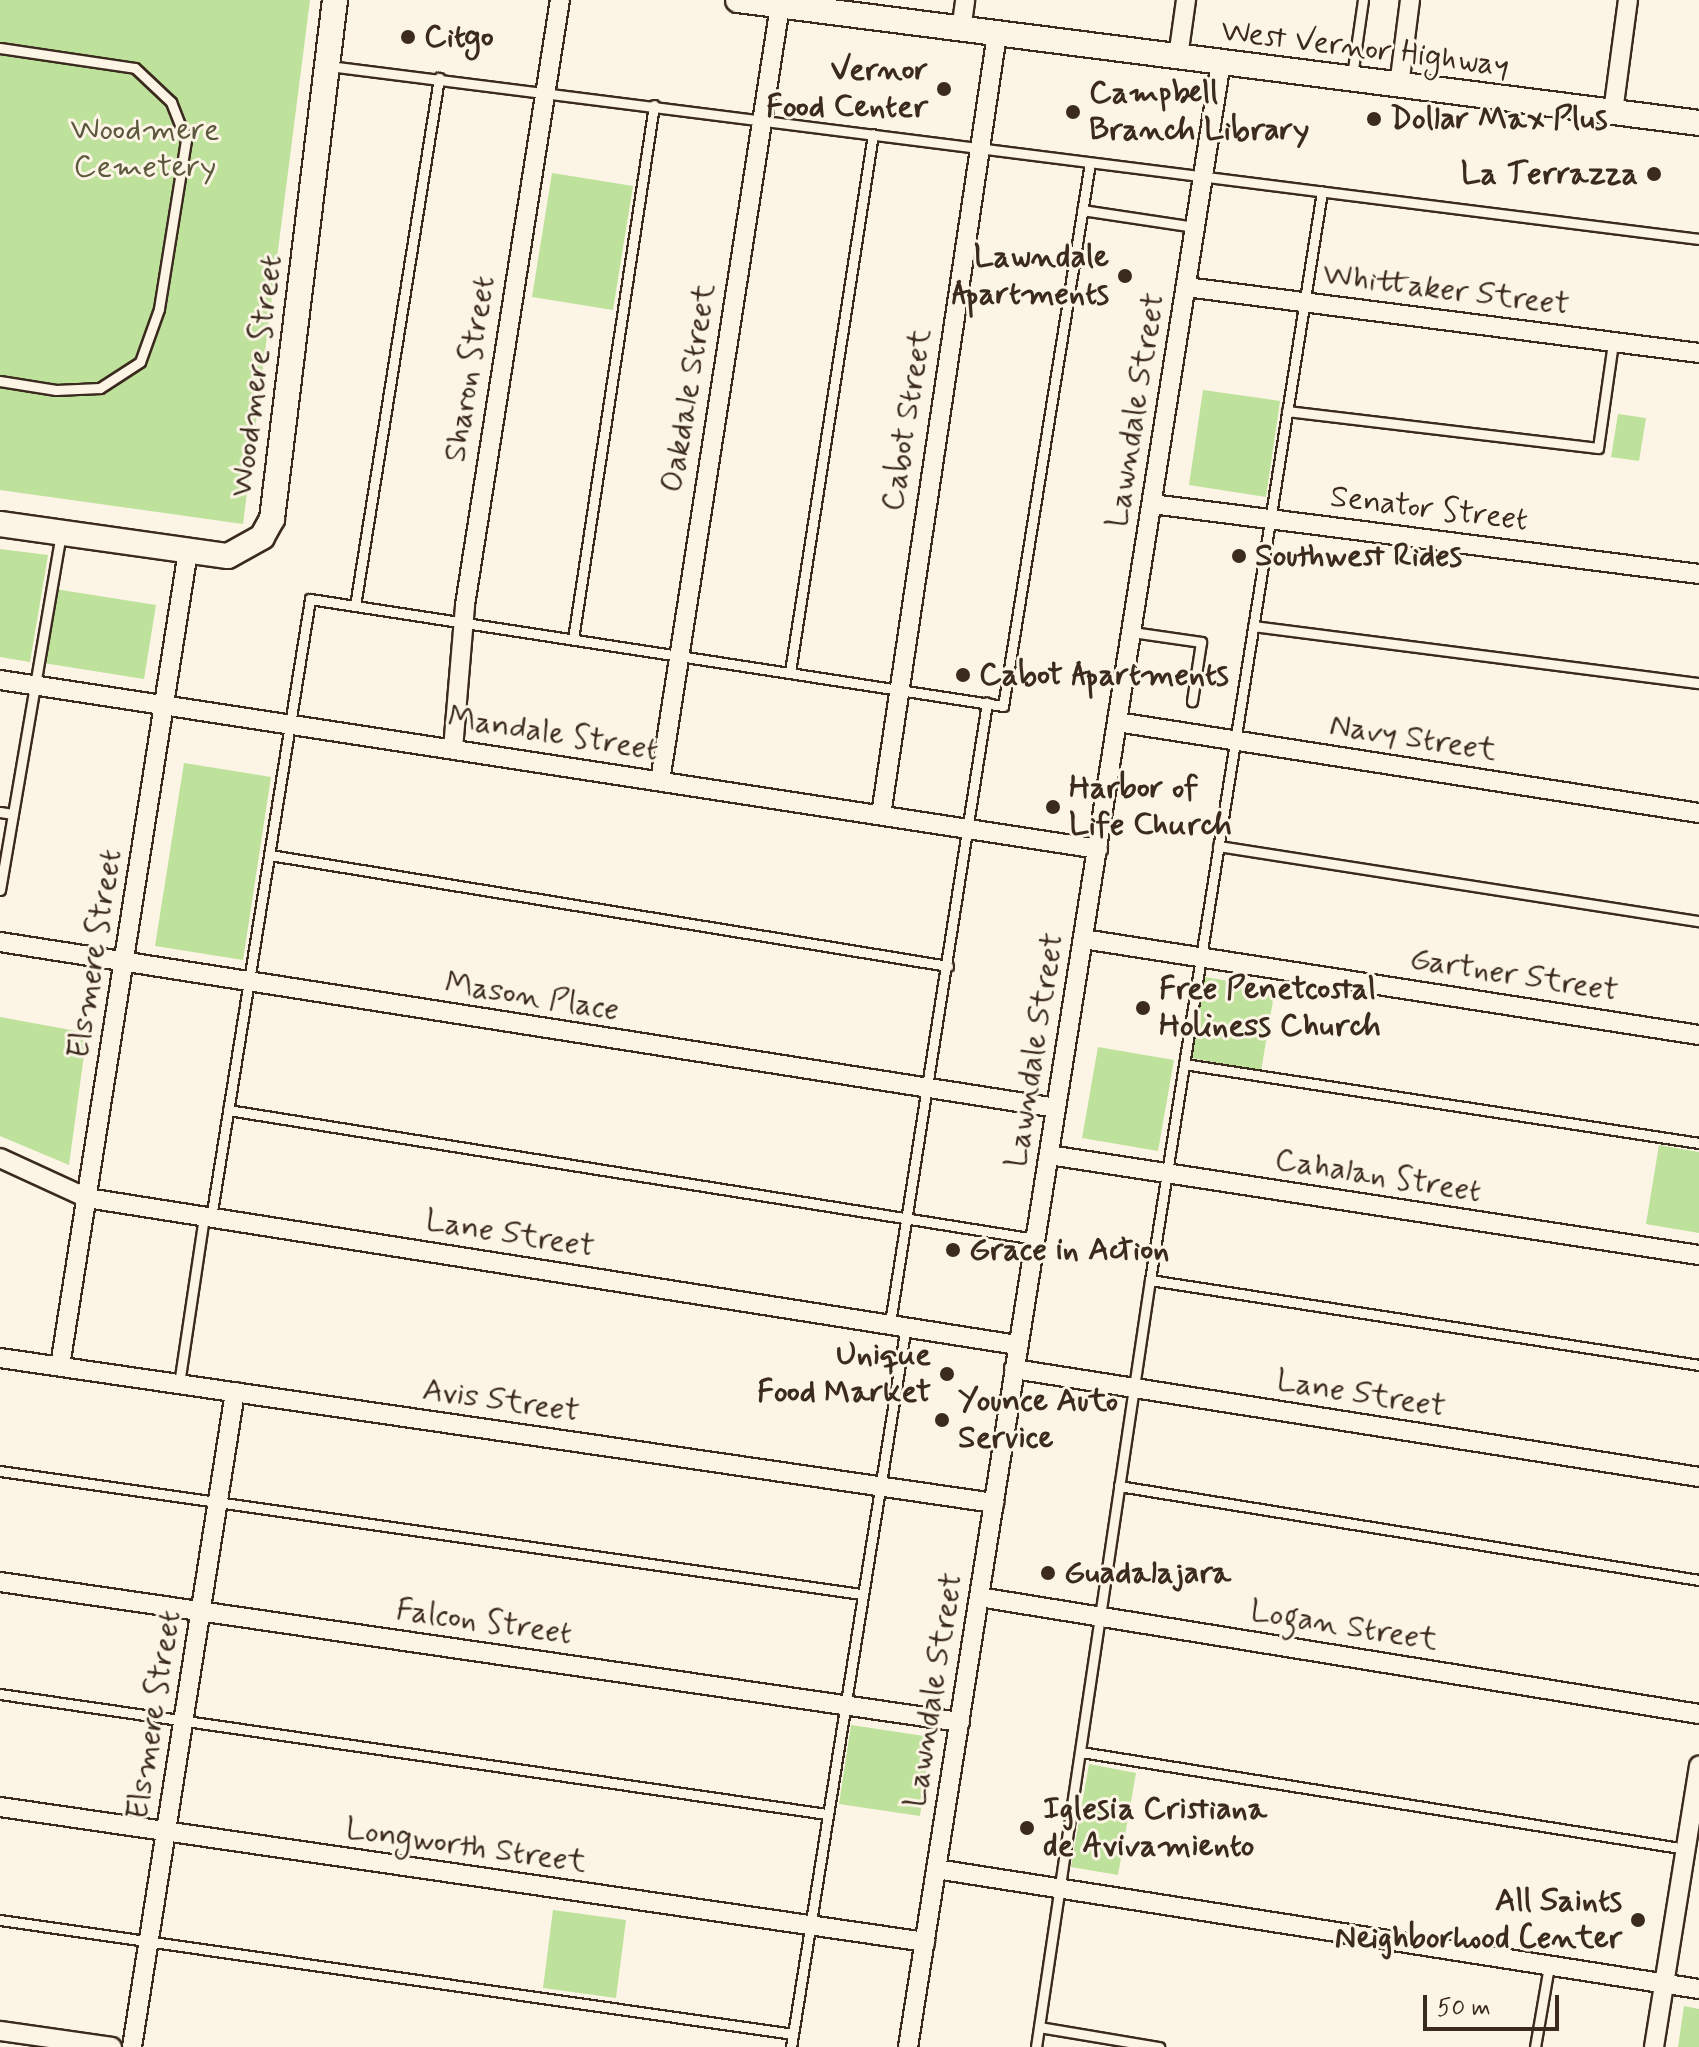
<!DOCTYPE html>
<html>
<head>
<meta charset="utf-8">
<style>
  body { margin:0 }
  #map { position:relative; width:1699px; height:2047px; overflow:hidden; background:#fcf5e5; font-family:Mynerve,sans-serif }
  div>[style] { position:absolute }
  .green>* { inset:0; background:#bee19b }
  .roads { filter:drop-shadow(2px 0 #3b2a1e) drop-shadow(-2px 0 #3b2a1e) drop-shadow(0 2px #3b2a1e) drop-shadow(0 -2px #3b2a1e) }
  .lane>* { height:9px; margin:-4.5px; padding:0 4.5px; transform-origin:4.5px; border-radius:4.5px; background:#fcf5e5 }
  .street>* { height:18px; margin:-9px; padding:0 9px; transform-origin:9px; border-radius:9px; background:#fcf5e5 }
  .secondary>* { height:24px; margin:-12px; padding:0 12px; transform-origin:12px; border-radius:12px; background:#fcf5e5 }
  .dots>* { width:22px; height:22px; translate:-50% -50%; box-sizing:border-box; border:4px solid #fcf5e5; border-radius:50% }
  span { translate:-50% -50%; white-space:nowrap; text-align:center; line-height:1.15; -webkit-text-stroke:6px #fcf5e5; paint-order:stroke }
  .poi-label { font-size:32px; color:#3b2a1e; font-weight:700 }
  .left { translate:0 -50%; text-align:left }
  .right { translate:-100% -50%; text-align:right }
  .street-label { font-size:32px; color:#3b2a1e }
  .park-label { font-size:32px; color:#5c583d }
  .scale { position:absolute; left:1423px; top:1995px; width:136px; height:36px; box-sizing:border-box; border:4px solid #3b2a1e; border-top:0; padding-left:10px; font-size:24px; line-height:28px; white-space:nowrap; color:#3b2a1e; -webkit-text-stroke:6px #fcf5e5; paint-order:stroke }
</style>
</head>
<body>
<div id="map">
  <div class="green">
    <div style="clip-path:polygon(0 0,310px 0,243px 524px,0 490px)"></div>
    <div style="clip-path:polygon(552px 173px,633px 186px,613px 310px,532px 297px)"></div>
    <div style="clip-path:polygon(1203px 390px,1280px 401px,1266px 497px,1189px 485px)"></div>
    <div style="clip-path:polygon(1618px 414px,1646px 418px,1639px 461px,1611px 457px)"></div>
    <div style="clip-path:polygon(0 549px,48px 555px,30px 662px,0 657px)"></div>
    <div style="clip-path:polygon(55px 589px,156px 605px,144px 679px,43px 663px)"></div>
    <div style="clip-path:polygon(184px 763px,271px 777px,243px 960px,155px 946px)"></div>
    <div style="clip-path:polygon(1205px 977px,1275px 989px,1261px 1071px,1191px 1058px)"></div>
    <div style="clip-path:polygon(0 1017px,87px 1033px,69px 1165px,0 1136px)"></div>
    <div style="clip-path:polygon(1098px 1047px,1174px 1060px,1158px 1151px,1082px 1138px)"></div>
    <div style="clip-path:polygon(1659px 1145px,1699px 1152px,1699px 1233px,1646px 1224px)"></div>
    <div style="clip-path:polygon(851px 1725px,931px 1737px,920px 1816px,839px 1804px)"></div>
    <div style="clip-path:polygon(1089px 1764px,1136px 1773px,1118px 1875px,1071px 1867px)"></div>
    <div style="clip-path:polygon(553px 1910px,626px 1920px,616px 1998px,543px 1988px)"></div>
    <div style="clip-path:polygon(1684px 2006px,1699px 2009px,1699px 2047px,1678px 2047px)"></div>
  </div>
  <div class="roads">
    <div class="lane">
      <div style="left:0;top:48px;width:136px;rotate:8.4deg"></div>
      <div style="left:135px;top:68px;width:50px;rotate:43.4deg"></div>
      <div style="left:171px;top:102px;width:41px;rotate:68.5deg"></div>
      <div style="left:186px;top:140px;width:171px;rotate:99.1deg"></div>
      <div style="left:159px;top:309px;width:56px;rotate:109.7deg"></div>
      <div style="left:140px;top:362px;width:48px;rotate:147deg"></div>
      <div style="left:100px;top:388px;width:44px;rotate:177.4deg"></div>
      <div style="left:56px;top:390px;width:57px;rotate:-170.9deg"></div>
      <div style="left:329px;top:66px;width:1381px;rotate:7.2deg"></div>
      <div style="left:1352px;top:76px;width:77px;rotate:-81.8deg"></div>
      <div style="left:1082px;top:210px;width:114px;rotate:8.6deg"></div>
      <div style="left:1287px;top:411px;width:313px;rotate:6.8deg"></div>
      <div style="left:1598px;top:448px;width:107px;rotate:-81.9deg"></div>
      <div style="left:355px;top:606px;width:535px;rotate:-80.96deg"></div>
      <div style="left:1253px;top:626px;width:450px;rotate:7.3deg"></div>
      <div style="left:1132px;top:632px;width:70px;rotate:8.2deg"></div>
      <div style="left:1201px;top:642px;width:60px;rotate:98.7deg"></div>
      <div style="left:573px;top:639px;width:540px;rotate:-81.37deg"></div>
      <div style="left:790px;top:672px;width:544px;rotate:-81.23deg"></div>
      <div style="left:0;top:812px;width:13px;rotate:9deg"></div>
      <div style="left:1218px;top:846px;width:487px;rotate:8.9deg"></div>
      <div style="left:270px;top:855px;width:687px;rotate:9.3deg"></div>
      <div style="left:0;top:890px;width:360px;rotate:-80.3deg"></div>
      <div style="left:1184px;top:1064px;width:521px;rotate:8.72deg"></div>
      <div style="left:228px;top:1110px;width:817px;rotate:9.08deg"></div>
      <div style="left:211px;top:1218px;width:627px;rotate:-80.91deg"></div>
      <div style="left:310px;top:599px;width:701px;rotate:8.78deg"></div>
      <div style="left:1003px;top:706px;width:550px;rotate:-80.9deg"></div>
      <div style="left:1150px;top:1280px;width:556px;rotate:8.8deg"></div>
      <div style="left:890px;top:1323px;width:628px;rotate:-81.11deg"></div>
      <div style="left:179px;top:1384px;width:170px;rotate:-81.5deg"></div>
      <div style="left:0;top:1471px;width:870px;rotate:8.13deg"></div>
      <div style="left:1119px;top:1486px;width:588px;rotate:9.21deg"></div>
      <div style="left:0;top:1694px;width:836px;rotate:8.26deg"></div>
      <div style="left:1081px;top:1752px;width:613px;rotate:9.11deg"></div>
      <div style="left:0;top:1920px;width:801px;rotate:8.18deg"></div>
      <div style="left:1039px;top:2027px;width:122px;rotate:9.5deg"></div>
      <div style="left:791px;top:2047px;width:730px;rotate:-80.94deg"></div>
      <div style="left:1036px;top:2047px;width:775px;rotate:-81.55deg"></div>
      <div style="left:1150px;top:1280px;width:1102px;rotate:-81.02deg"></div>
      <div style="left:1535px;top:2047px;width:82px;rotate:-80.2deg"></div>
    </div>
    <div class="street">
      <div style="left:961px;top:30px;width:30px;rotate:-82deg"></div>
      <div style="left:1178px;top:57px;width:58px;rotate:-82deg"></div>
      <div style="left:1399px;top:86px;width:87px;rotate:-82.7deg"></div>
      <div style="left:1613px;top:112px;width:113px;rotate:-82.4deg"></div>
      <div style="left:1186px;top:287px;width:517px;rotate:7.33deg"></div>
      <div style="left:1152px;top:504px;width:551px;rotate:7.29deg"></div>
      <div style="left:0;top:680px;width:1111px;rotate:8.75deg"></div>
      <div style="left:1117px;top:722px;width:589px;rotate:8.89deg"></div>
      <div style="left:453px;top:749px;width:144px;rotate:-85.2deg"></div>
      <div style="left:465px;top:605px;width:612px;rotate:-81.08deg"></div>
      <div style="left:660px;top:781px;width:784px;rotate:-81.2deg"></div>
      <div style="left:881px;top:815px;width:790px;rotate:-81.55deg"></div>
      <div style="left:1083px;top:939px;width:623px;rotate:8.86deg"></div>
      <div style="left:0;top:942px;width:1069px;rotate:8.93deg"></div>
      <div style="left:1049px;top:1155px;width:658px;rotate:8.75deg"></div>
      <div style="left:0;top:1158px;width:96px;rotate:24.7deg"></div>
      <div style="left:87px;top:1198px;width:942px;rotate:8.98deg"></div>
      <div style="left:0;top:1358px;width:1005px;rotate:8.3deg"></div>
      <div style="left:60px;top:1366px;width:825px;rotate:-81.07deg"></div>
      <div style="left:1014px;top:1369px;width:693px;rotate:8.96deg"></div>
      <div style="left:0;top:1582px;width:970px;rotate:8.3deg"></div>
      <div style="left:979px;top:1597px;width:729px;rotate:9.23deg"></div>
      <div style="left:0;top:1807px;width:935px;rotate:8.3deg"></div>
      <div style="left:936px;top:1869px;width:772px;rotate:8.94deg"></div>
      <div style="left:0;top:2031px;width:113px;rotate:8.1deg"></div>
      <div style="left:132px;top:2047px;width:663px;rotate:-81.06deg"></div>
      <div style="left:908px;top:2047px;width:2010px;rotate:-81.04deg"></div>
      <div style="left:1654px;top:2047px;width:285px;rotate:-80.9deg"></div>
    </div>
    <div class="secondary">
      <div style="left:738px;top:0;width:969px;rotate:7.29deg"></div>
      <div style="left:0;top:524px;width:230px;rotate:8deg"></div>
      <div style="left:228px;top:556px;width:39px;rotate:-29deg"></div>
      <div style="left:262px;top:537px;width:21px;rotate:-61deg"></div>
      <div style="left:272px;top:519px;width:523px;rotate:-83.08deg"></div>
    </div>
  </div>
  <div class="dots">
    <div style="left:408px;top:37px;background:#3b2a1e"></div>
    <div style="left:944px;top:89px;background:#3b2a1e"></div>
    <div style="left:1073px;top:112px;background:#3b2a1e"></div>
    <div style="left:1374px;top:119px;background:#3b2a1e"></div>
    <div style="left:1654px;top:174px;background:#3b2a1e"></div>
    <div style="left:1125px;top:276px;background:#3b2a1e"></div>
    <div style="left:1239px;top:556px;background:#3b2a1e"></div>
    <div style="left:963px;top:675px;background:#3b2a1e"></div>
    <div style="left:1053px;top:807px;background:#3b2a1e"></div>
    <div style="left:1143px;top:1008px;background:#3b2a1e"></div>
    <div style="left:953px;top:1250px;background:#3b2a1e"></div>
    <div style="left:947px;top:1374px;background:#3b2a1e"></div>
    <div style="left:942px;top:1420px;background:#3b2a1e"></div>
    <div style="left:1048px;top:1573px;background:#3b2a1e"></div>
    <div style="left:1027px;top:1828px;background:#3b2a1e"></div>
    <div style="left:1638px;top:1920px;background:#3b2a1e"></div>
  </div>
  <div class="poi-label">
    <span class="left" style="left:424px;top:37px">Citgo</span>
    <span class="right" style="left:928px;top:89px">Vernor<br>Food Center</span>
    <span class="left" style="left:1089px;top:112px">Campbell<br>Branch Library</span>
    <span class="left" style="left:1390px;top:119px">Dollar Max Plus</span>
    <span class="right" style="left:1638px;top:174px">La Terrazza</span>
    <span class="right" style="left:1109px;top:276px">Lawndale<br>Apartments</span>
    <span class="left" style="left:1255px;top:556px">Southwest Rides</span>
    <span class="left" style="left:979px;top:675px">Cabot Apartments</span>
    <span class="left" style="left:1069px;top:807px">Harbor of<br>Life Church</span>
    <span class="left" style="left:1159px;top:1008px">Free Penetcostal<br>Holiness Church</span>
    <span class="left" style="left:969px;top:1250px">Grace in Action</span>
    <span class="right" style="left:931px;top:1374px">Unique<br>Food Market</span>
    <span class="left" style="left:958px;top:1420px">Younce Auto<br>Service</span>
    <span class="left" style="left:1064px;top:1573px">Guadalajara</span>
    <span class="left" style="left:1043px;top:1828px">Iglesia Cristiana<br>de Avivamiento</span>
    <span class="right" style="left:1622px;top:1920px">All Saints<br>Neighborhood Center</span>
  </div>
  <div class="street-label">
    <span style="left:1365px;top:49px;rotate:7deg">West Vernor Highway</span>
    <span style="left:1446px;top:290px;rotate:7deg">Whittaker Street</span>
    <span style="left:470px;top:369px;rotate:-81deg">Sharon Street</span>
    <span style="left:257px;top:376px;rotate:-83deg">Woodmere Street</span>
    <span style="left:689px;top:388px;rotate:-81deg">Oakdale Street</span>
    <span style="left:1136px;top:410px;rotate:-81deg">Lawndale Street</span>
    <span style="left:907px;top:420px;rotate:-81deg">Cabot Street</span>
    <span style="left:1429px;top:509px;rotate:7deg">Senator Street</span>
    <span style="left:553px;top:734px;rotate:9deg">Mandale Street</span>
    <span style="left:1413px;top:738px;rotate:9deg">Navy Street</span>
    <span style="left:95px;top:954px;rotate:-81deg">Elsmere Street</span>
    <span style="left:1514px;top:975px;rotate:9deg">Gartner Street</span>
    <span style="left:532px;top:997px;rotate:9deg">Mason Place</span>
    <span style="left:1035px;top:1050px;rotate:-81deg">Lawndale Street</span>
    <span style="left:1378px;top:1176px;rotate:9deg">Cahalan Street</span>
    <span style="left:510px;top:1234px;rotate:9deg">Lane Street</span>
    <span style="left:1361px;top:1394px;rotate:9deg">Lane Street</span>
    <span style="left:501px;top:1401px;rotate:8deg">Avis Street</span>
    <span style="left:484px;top:1622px;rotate:8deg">Falcon Street</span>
    <span style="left:1344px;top:1626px;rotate:9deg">Logan Street</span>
    <span style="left:934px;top:1690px;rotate:-81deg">Lawndale Street</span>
    <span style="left:154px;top:1715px;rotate:-81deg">Elsmere Street</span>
    <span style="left:466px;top:1846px;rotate:8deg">Longworth Street</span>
  </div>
  <div class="park-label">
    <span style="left:145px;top:149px">Woodmere<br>Cemetery</span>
  </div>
  <div class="scale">50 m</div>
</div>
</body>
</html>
